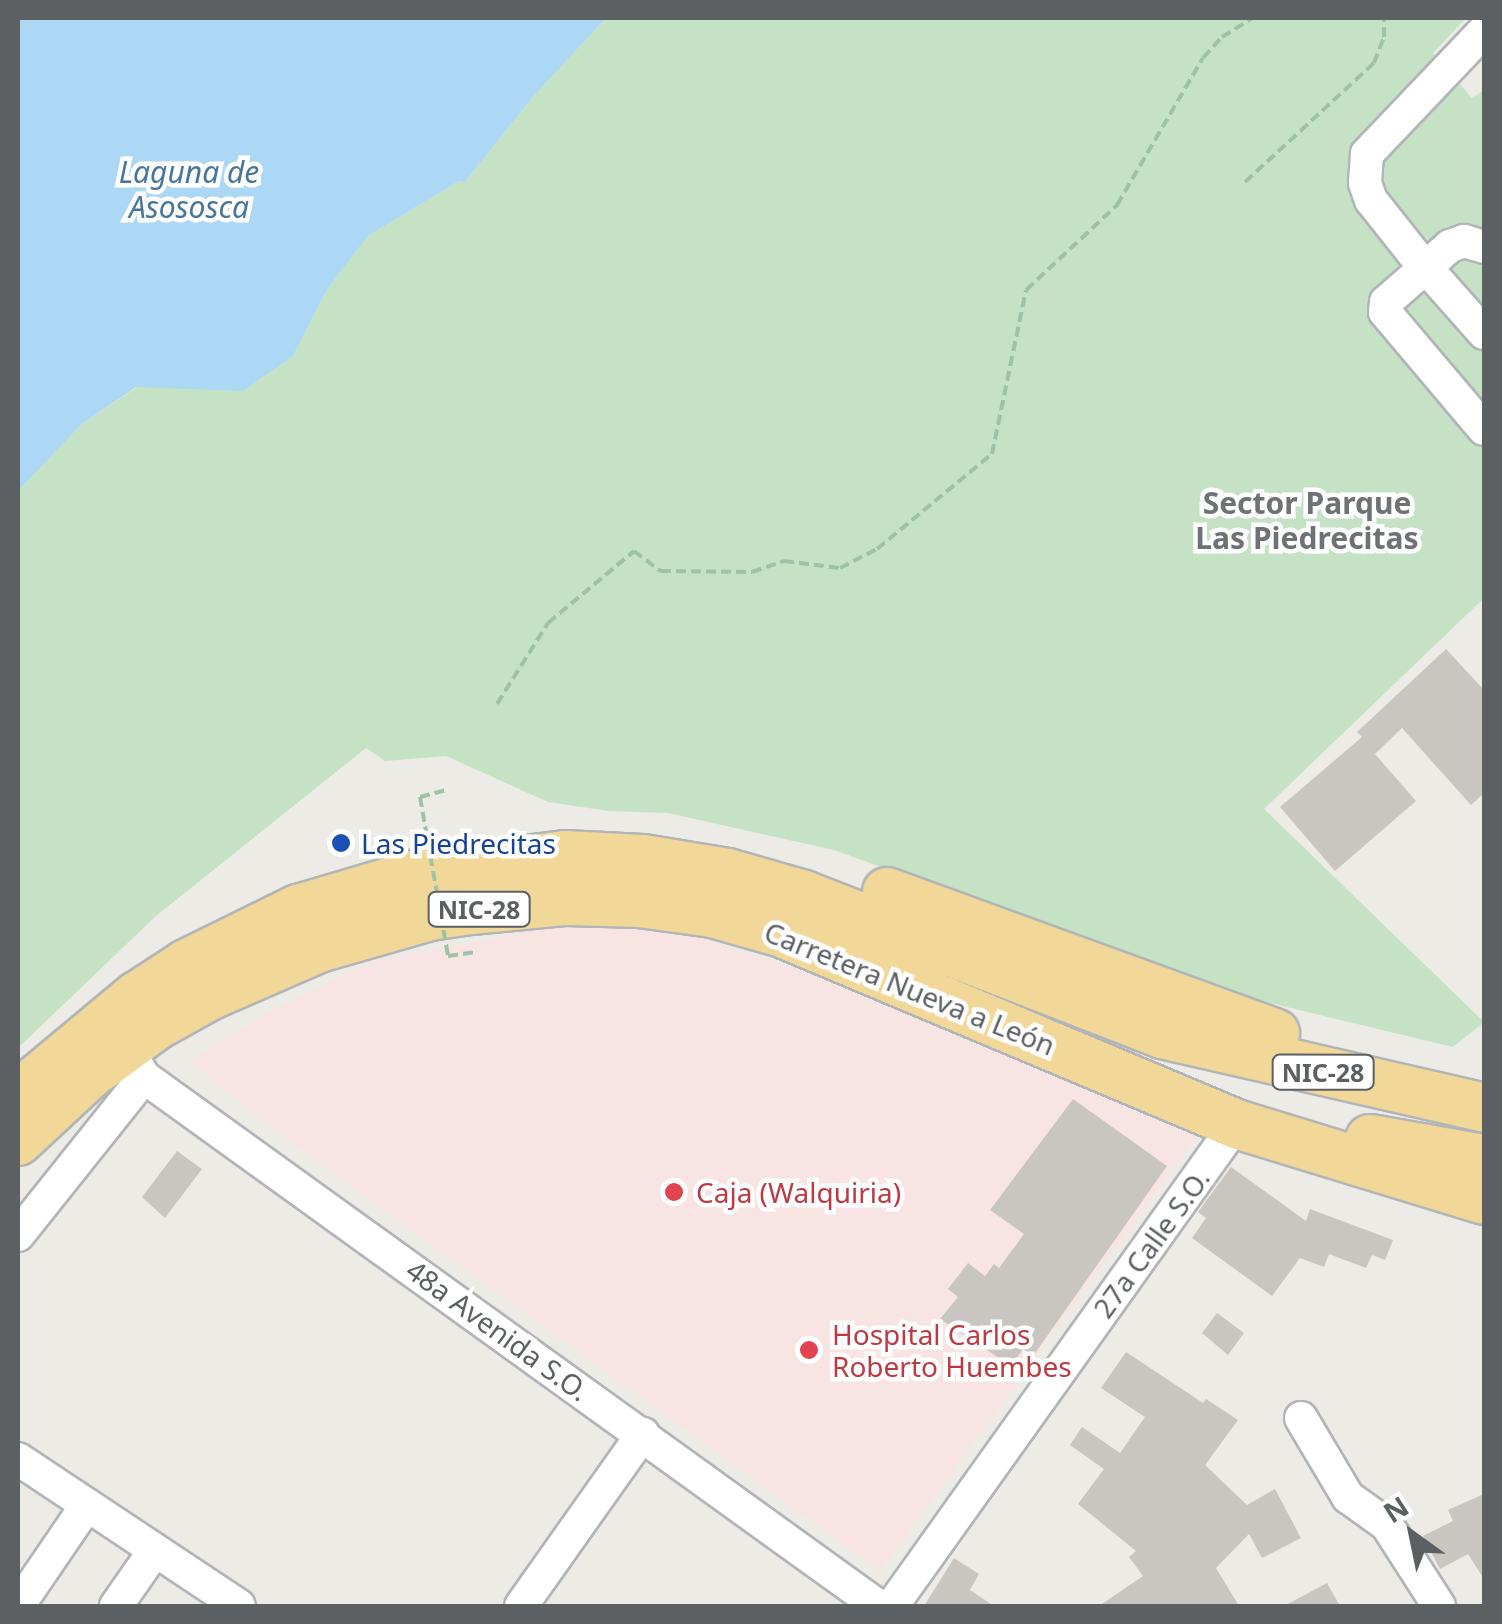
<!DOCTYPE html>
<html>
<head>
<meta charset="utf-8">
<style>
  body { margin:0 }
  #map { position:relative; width:1502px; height:1624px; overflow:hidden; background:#edebe5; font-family:"Noto Sans",sans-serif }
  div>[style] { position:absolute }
  .medical>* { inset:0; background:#f8e4e3 }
  .green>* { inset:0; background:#c5e2c4 }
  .water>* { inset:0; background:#add8f5 }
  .building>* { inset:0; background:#c9c6c1 }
  .path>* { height:4px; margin-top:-2px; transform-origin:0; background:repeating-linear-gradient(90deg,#9ec2a7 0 10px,transparent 0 15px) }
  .roads { filter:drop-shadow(2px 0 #b2b5b8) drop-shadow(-2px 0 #b2b5b8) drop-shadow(0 2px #b2b5b8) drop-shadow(0 -2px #b2b5b8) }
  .minor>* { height:32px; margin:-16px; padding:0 16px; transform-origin:16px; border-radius:16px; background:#fff }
  .highway>* { height:48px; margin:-24px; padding:0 24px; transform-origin:24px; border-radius:24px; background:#f1d798 }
  .path-bridge>* { height:4px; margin-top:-2px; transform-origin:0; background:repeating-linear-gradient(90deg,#9ec2a7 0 10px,transparent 0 15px) }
  .dots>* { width:28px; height:28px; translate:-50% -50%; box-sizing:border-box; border:5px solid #fff; border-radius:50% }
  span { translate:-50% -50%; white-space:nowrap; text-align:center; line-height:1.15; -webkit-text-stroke:9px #fff; paint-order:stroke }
  .shield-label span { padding:2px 8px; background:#fff; border:2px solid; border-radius:8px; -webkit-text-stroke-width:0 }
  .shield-label { font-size:25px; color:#5d6063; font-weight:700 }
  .transit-label { font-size:28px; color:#164399 }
  .left { translate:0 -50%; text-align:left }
  .street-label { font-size:28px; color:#5d6063 }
  .health-label { font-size:28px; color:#be3a42 }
  .water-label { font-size:30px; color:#48759d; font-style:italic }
  .neighbourhood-label { font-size:30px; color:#6e7275; font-weight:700 }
  .frame { position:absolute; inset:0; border:20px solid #5d6063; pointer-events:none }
  .north { position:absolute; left:1362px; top:1484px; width:100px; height:100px; -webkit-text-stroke:8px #fff; paint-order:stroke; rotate:327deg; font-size:28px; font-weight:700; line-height:40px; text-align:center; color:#5d6063 }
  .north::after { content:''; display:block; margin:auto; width:35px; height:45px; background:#5d6063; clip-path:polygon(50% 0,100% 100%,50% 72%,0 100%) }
</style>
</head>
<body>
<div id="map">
  <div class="medical">
    <div style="clip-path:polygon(636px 918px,903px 1001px,1205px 1125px,880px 1571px,272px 1128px,190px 1061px,264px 1015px,370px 962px,551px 927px)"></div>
  </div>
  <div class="green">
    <div style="clip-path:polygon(606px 18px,1466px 18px,1433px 53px,1472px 98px,1484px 90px,1484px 598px,1264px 809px,1484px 1022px,1453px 1047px,1232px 994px,834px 850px,668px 813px,609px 811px,548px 802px,446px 756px,385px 761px,366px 748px,156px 916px,18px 1048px,18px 491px,83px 423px,137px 387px,180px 385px,293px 356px,328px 288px,368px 236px,459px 181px,465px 182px,532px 98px)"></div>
  </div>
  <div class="water">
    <div style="clip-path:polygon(18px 18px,606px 18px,532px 98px,465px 182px,459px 181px,368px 236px,328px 288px,293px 356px,243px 391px,136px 387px,83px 423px,18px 491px)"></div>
  </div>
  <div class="building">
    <div style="clip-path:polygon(1446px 649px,1484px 690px,1484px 793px,1471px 805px,1402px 728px,1375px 754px,1416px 801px,1335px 871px,1280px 807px,1362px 737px,1357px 732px)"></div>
    <div style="clip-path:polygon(1073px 1099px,1167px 1166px,1033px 1356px,1023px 1349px,1011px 1366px,940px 1319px,958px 1297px,948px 1289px,968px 1263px,985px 1276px,994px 1264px,999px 1268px,1024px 1234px,990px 1210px)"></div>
    <div style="clip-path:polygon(177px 1151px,202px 1169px,165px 1218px,142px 1197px)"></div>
    <div style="clip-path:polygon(1231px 1167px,1306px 1221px,1310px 1209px,1393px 1240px,1385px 1260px,1372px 1255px,1366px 1268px,1329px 1254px,1324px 1267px,1300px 1258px,1272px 1296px,1192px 1238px,1206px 1218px,1198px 1212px)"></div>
    <div style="clip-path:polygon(1217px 1313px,1244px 1333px,1228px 1355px,1202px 1333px)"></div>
    <div style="clip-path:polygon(1126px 1352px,1203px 1403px,1206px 1399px,1238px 1420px,1205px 1465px,1247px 1505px,1275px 1489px,1301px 1538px,1262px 1558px,1249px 1534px,1216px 1568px,1239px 1606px,1099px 1606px,1143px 1576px,1129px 1557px,1136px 1551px,1078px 1504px,1104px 1469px,1070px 1445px,1082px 1427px,1120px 1453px,1145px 1417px,1101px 1388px)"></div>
    <div style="clip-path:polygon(1484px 1494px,1484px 1579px,1468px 1554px,1440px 1569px,1423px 1536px,1453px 1521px,1448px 1510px)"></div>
    <div style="clip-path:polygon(954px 1558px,979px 1574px,970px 1590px,994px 1606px,924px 1606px)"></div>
    <div style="clip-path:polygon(1327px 1583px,1340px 1606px,1284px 1606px)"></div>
  </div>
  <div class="path">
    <div style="left:1245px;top:182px;width:176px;rotate:-42.7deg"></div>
    <div style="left:1374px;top:63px;width:28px;rotate:-69deg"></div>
    <div style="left:1384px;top:37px;width:19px;rotate:-90deg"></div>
    <div style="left:497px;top:704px;width:96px;rotate:-57.8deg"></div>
    <div style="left:548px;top:623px;width:112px;rotate:-39.9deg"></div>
    <div style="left:634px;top:551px;width:34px;rotate:37deg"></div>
    <div style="left:661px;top:571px;width:91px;rotate:0.6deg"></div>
    <div style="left:752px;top:572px;width:34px;rotate:-19deg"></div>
    <div style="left:784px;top:561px;width:56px;rotate:7.1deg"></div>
    <div style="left:840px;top:568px;width:42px;rotate:-27.2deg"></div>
    <div style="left:877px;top:549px;width:149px;rotate:-39.6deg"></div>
    <div style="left:992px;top:454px;width:167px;rotate:-78.3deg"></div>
    <div style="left:1026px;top:290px;width:125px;rotate:-43deg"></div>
    <div style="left:1117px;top:205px;width:170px;rotate:-59.7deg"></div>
    <div style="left:1203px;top:58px;width:28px;rotate:-48deg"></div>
    <div style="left:1222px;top:37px;width:36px;rotate:-32deg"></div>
    <div style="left:420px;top:797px;width:27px;rotate:-15deg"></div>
    <div style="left:448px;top:956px;width:28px;rotate:-8deg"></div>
  </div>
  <div class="roads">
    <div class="minor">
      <div style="left:1484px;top:31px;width:170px;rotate:133.6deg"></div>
      <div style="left:1367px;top:154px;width:29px;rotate:94deg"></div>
      <div style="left:1365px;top:183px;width:18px;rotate:71deg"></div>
      <div style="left:1371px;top:200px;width:68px;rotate:51.6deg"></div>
      <div style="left:1413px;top:253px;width:107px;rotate:48.4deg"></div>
      <div style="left:1484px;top:247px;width:21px;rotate:-163deg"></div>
      <div style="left:1464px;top:241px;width:15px;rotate:160deg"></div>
      <div style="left:1450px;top:246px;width:85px;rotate:138.8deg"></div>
      <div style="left:1386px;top:302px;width:10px;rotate:96deg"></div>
      <div style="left:1385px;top:312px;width:153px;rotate:49.8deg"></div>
      <div style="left:126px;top:1046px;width:36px;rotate:60deg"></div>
      <div style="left:144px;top:1077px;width:905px;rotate:35.78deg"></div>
      <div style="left:18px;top:1235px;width:202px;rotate:-51.4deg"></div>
      <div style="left:1301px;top:1418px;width:92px;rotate:59.3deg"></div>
      <div style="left:1348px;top:1497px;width:48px;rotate:35.7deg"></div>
      <div style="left:1387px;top:1525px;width:96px;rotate:57.3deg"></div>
      <div style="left:18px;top:1459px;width:265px;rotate:33.6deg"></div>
      <div style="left:18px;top:1606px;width:122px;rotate:-55.7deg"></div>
      <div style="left:116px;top:1606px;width:68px;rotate:-55.1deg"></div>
      <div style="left:521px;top:1606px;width:211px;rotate:-54.7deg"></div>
      <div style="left:892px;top:1606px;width:592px;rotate:-54.48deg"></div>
    </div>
    <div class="highway">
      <div style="left:887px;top:892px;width:413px;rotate:20deg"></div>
      <div style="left:18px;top:1095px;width:155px;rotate:-39.8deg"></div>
      <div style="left:137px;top:996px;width:59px;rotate:-33.1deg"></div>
      <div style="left:186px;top:964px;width:125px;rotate:-26.2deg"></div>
      <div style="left:298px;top:909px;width:127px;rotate:-16.4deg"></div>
      <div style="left:420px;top:873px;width:146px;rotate:-7.1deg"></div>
      <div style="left:565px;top:855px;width:78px;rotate:2.9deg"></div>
      <div style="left:643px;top:859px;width:86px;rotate:9.4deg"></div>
      <div style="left:728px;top:873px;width:79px;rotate:16.1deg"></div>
      <div style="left:804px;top:895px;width:384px;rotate:21.2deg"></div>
      <div style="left:1162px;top:1034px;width:330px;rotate:12.9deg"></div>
      <div style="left:1370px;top:1139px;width:116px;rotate:10deg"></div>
      <div style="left:18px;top:1141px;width:98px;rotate:-42.9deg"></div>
      <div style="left:90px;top:1074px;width:83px;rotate:-36.2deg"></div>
      <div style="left:157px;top:1025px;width:60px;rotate:-29.1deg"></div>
      <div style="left:209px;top:996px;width:120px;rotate:-23.6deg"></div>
      <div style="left:319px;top:948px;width:116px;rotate:-16.1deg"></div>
      <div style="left:430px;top:916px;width:41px;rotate:-8.3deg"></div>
      <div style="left:471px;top:910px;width:96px;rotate:-5.4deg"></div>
      <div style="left:567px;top:901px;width:72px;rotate:1.6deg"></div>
      <div style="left:639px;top:903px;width:74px;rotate:7.8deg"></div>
      <div style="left:712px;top:913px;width:73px;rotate:15.9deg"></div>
      <div style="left:782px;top:933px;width:493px;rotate:22.8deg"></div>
      <div style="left:1236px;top:1124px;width:259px;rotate:17deg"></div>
    </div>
  </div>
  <div class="path-bridge">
    <div style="left:420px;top:797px;width:161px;rotate:80deg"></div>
  </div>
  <div class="dots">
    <div style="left:341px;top:843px;background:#1a4fb4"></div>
    <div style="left:674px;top:1192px;background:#e0444e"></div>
    <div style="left:809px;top:1350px;background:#e0444e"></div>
  </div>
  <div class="shield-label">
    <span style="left:479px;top:909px">NIC-28</span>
    <span style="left:1323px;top:1072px">NIC-28</span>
  </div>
  <div class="transit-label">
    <span class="left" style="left:361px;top:843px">Las Piedrecitas</span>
  </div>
  <div class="street-label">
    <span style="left:910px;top:988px;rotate:22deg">Carretera Nueva a León</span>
    <span style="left:1151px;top:1243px;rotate:-54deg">27a Calle S.O.</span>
    <span style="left:498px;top:1330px;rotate:36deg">48a Avenida S.O.</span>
  </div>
  <div class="health-label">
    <span class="left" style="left:696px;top:1192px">Caja (Walquiria)</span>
    <span class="left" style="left:832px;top:1350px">Hospital Carlos<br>Roberto Huembes</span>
  </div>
  <div class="water-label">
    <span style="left:189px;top:189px">Laguna de<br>Asososca</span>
  </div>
  <div class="neighbourhood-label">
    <span style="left:1307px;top:520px">Sector Parque<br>Las Piedrecitas</span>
  </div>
  <div class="frame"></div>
  <div class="north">N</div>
</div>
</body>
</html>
